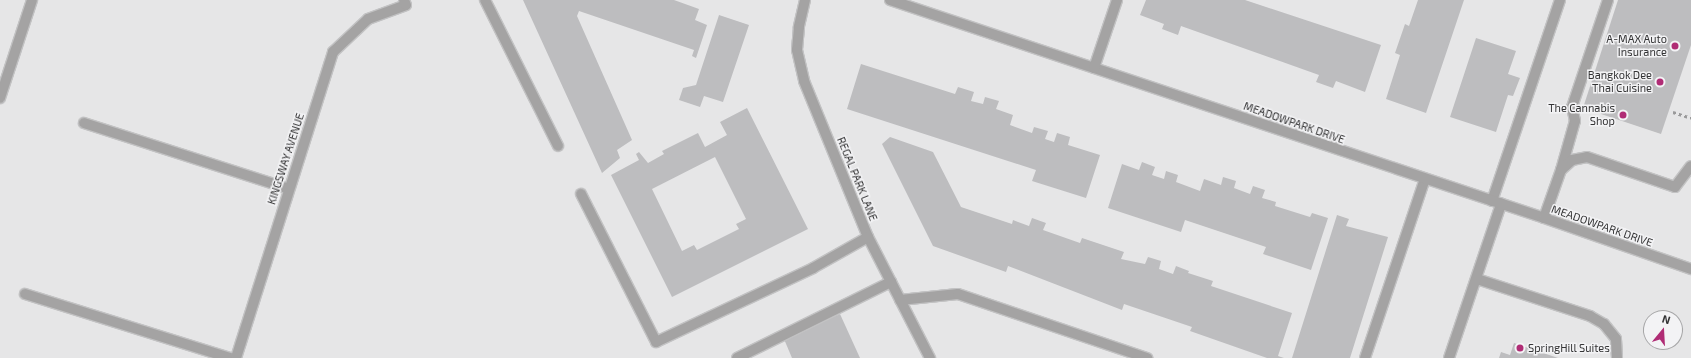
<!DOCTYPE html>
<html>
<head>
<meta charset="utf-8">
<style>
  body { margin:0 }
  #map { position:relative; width:1691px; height:358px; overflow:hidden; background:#e6e6e7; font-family:"Exo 2",sans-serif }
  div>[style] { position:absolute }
  .building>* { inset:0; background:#bdbdbf }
  .path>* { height:2.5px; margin-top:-1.25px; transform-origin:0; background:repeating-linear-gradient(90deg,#9a9a9b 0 3px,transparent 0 6px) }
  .roads { filter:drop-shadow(1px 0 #c2c2c3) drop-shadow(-1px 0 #c2c2c3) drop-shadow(0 1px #c2c2c3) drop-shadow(0 -1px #c2c2c3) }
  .lane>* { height:10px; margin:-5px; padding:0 5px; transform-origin:5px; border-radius:5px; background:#a4a3a3 }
  .street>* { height:10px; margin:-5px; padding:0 5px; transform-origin:5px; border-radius:5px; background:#a4a3a3 }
  .dots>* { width:11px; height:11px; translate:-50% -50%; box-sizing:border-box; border:2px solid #f3f3f5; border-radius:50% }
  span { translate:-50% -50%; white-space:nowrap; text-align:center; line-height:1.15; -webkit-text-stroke:3px #f3f3f5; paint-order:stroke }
  .poi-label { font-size:11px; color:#343435 }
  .right { translate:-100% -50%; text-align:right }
  .left { translate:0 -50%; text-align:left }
  .street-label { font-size:11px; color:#343435 }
  .north { position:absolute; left:1643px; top:310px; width:40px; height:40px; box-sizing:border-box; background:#f3f3f5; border:1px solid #a7a7a8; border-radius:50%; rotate:18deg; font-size:11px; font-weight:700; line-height:16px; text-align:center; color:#343435 }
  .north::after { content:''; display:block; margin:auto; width:14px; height:18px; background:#b02c75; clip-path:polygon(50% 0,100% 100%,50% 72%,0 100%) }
</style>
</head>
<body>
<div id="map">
  <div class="building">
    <div style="clip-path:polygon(523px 0,674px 0,699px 9px,695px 20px,707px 25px,696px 58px,692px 56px,694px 50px,579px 11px,577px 16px,632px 140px,617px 150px,620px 158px,602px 173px)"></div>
    <div style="clip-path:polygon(1146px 0,1245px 0,1381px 45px,1365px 92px,1336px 81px,1333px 88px,1316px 82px,1319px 75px,1181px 26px,1178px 35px,1162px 29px,1164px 24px,1140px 15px)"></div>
    <div style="clip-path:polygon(1418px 0,1464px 0,1426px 113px,1386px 99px,1400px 55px,1395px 53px,1405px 24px,1409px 26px)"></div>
    <div style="clip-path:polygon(1618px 0,1691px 0,1691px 45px,1661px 134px,1583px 108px)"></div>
    <div style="clip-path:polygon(719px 15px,749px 25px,723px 102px,704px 96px,700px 107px,679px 100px,683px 88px,696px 85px)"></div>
    <div style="clip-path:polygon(1476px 38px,1516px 51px,1508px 74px,1520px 78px,1513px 96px,1508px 95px,1496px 132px,1450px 117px)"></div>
    <div style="clip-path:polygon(861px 64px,955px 94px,958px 87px,974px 92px,971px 101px,983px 104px,985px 97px,999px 101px,996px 109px,1013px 115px,1010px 125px,1032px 133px,1034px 127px,1048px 131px,1045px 139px,1054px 142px,1057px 133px,1070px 137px,1068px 145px,1100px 155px,1086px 198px,1032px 181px,1036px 170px,847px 109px)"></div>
    <div style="clip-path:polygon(evenodd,747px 108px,808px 229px,672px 297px,611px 175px,639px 160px,636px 154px,639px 152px,648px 163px,664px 154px,662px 151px,698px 133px,705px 147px,727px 135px,720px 122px,747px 108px,715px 157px,746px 219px,736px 224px,739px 229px,697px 250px,694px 245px,682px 251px,652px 189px,715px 157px)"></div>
    <div style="clip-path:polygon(890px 137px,933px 152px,961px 207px,1012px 224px,1013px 220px,1029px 226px,1032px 218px,1046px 223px,1043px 230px,1080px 243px,1082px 238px,1124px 252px,1121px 259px,1145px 264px,1148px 257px,1161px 261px,1159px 269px,1173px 274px,1176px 266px,1189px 271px,1188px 273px,1213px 281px,1211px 286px,1292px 313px,1278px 356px,1284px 358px,1267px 358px,1190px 331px,1192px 327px,1124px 304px,1122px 310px,1008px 266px,1006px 272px,933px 246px,882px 144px)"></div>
    <div style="clip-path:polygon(1142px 162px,1155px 167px,1152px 175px,1164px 179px,1166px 171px,1178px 175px,1176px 182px,1200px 191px,1204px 179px,1221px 185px,1223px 177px,1236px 181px,1234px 188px,1250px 194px,1253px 186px,1265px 190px,1262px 198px,1276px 202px,1275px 206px,1310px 217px,1312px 213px,1328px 218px,1311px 270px,1263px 254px,1266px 247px,1185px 220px,1181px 232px,1108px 208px,1122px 164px,1139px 170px)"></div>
    <div style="clip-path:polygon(1337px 215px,1349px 219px,1346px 226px,1388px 237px,1350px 358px,1292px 358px)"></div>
    <div style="clip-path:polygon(840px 314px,860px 358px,792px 358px,784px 339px)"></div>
    <div style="clip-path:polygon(1514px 343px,1558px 358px,1499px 358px,1501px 352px,1510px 355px)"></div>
  </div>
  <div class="path">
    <div style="left:1673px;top:112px;width:19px;rotate:18deg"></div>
  </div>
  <div class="roads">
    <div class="lane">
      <div style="left:0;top:98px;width:103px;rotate:-71.9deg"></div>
      <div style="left:84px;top:123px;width:215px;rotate:17.8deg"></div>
      <div style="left:1561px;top:170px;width:51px;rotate:-74.1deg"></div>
      <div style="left:1575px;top:121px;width:14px;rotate:-102deg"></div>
      <div style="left:1572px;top:107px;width:113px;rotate:-71.4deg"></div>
      <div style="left:1492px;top:201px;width:212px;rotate:-71.3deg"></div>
      <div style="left:1544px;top:218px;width:51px;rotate:-70.5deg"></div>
      <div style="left:1561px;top:170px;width:15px;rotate:-42deg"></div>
      <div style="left:1572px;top:160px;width:15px;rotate:-11deg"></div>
      <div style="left:1587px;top:157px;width:93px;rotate:18.8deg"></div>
      <div style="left:1675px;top:187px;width:26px;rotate:-53deg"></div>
      <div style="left:1477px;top:279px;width:119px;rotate:18.1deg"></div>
      <div style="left:1590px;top:316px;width:16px;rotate:30deg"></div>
      <div style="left:1604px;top:324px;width:19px;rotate:51deg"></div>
      <div style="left:1616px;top:339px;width:19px;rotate:87deg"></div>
      <div style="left:25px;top:294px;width:215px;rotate:17.3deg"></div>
      <div style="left:900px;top:300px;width:58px;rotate:-5.9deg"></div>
      <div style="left:958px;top:294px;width:200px;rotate:18.7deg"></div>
      <div style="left:236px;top:358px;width:321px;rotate:-72.4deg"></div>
      <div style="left:333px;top:52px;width:48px;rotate:-43.3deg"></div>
      <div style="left:368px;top:19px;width:40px;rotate:-20.2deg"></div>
      <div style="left:406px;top:5px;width:5px;rotate:-112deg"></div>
      <div style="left:737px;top:358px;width:172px;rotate:-26.3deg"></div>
      <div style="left:1365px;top:358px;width:189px;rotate:-71.5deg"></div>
      <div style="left:1449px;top:358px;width:163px;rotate:-71.3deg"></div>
    </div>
    <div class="street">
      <div style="left:485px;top:0;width:163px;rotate:63.4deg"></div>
      <div style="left:805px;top:0;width:28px;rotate:103deg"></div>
      <div style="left:799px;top:27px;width:23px;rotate:95deg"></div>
      <div style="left:797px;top:50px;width:32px;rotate:77deg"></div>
      <div style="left:804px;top:81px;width:169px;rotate:67.7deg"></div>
      <div style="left:868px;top:237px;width:136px;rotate:62.9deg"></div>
      <div style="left:890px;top:0;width:689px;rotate:18.43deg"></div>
      <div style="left:1544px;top:218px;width:156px;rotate:19.1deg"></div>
      <div style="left:1094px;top:68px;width:72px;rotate:-71.3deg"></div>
      <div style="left:581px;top:194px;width:166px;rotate:63.1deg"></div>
      <div style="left:656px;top:342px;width:174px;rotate:-25.2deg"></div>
      <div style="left:813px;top:268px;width:63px;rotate:-29.4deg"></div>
    </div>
  </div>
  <div class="dots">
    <div style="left:1675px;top:46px;background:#b02c75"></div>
    <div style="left:1660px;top:82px;background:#b02c75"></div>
    <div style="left:1623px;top:115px;background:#b02c75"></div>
    <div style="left:1520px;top:348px;background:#b02c75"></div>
  </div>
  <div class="poi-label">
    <span class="right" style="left:1667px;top:46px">A-MAX Auto<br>Insurance</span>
    <span class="right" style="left:1652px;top:82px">Bangkok Dee<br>Thai Cuisine</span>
    <span class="right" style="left:1615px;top:115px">The Cannabis<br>Shop</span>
    <span class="left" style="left:1528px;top:348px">SpringHill Suites</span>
  </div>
  <div class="street-label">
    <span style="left:1294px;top:123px;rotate:19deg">MEADOWPARK DRIVE</span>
    <span style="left:286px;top:159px;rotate:-72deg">KINGSWAY AVENUE</span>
    <span style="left:857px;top:179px;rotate:68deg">REGAL PARK LANE</span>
    <span style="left:1602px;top:226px;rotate:19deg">MEADOWPARK DRIVE</span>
  </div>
  <div class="north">N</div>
</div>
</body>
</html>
